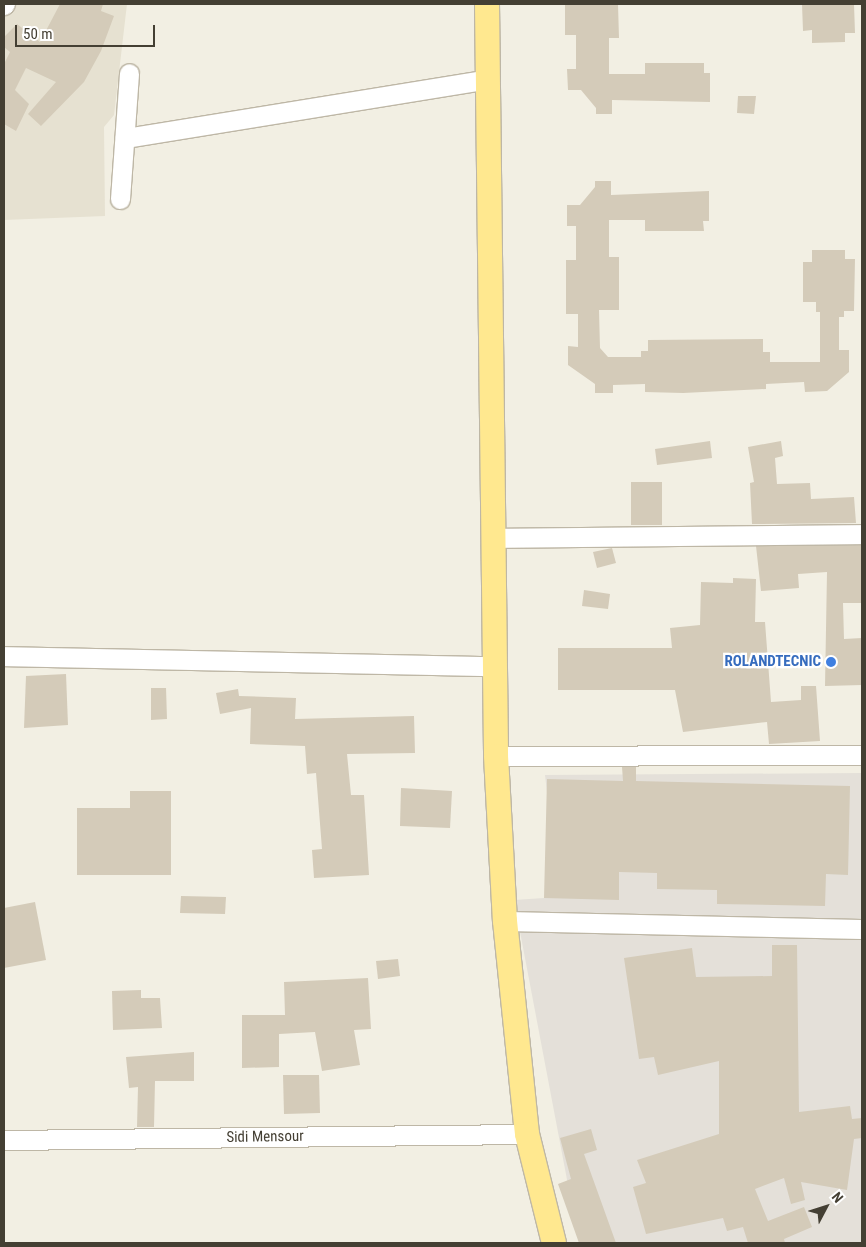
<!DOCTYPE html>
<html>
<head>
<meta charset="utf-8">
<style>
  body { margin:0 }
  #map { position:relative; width:866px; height:1247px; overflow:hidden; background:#f2efe3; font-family:"Roboto Condensed",sans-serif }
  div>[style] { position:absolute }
  .residential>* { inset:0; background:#e6e1d1 }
  .industrial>* { inset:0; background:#e4e0d9 }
  .building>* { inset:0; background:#d4cbb9 }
  .roads { filter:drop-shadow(1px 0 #beb7a6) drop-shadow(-1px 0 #beb7a6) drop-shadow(0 1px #beb7a6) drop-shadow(0 -1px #beb7a6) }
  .minor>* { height:19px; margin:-9.5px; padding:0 9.5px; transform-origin:9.5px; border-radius:9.5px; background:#fff }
  .major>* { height:24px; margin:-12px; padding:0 12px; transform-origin:12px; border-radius:12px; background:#ffe88f }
  .dots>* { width:14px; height:14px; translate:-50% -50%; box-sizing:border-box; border:2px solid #fff; border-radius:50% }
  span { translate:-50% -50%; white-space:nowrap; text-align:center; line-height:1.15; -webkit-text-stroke:4.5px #fff; paint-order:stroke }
  .shop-label { font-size:15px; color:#366cbe; font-weight:700 }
  .right { translate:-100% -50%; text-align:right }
  .street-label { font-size:15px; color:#443f33 }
  .frame { position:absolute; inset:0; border:5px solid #443f33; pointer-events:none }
  .north { position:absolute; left:801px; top:1182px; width:50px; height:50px; -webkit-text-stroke:4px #fff; paint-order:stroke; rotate:50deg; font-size:14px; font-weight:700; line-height:20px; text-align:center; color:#443f33 }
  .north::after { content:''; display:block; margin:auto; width:18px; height:22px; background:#443f33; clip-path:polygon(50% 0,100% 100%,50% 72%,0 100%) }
  .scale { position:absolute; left:15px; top:25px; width:140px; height:22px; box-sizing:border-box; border:2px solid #443f33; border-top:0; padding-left:6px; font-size:15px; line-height:18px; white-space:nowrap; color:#443f33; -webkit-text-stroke:4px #fff; paint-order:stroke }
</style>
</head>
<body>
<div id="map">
  <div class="residential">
    <div style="clip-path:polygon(4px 4px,127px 4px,114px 115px,104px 127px,105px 216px,4px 220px)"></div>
  </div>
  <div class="industrial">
    <div style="clip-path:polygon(862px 773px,862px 1243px,579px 1243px,514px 900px,559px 897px,545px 775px)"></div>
  </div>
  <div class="building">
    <div style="clip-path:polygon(60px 4px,103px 4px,101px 11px,114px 16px,101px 51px,84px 82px,41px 126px,28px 114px,56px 82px,26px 68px,15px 90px,29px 104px,16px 131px,4px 124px,4px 64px,10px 52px,4px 47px,4px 37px,17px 24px,40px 42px)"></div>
    <div style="clip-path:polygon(565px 4px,618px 4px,619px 38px,609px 38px,609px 74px,645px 74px,645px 63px,704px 63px,704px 73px,710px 73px,710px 102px,612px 100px,612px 114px,596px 114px,596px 108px,581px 90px,568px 90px,567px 69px,576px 69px,576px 35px,565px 35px)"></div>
    <div style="clip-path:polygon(802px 4px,854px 4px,855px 33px,845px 33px,845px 42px,812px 43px,812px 30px,803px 31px)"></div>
    <div style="clip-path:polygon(738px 96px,756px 96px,754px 114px,737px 113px)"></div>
    <div style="clip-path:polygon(595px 181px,611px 181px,611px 195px,709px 191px,709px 221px,703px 221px,704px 231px,645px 231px,645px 220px,609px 220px,609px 257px,619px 257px,619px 310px,599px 310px,600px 348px,608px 357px,641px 357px,641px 351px,648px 351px,648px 340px,763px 339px,763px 352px,770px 352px,770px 362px,820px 362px,820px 312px,816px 312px,816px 302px,803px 302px,803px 262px,812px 262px,812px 250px,845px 250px,845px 259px,855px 259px,854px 311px,844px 311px,844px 317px,839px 317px,839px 350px,849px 350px,849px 372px,827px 391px,805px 392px,804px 382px,766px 384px,766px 389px,683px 393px,645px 392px,645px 384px,613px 385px,613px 393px,595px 393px,595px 384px,568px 365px,568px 346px,578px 347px,578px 314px,566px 314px,566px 260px,576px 260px,576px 226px,567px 226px,567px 205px,580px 205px,595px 187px)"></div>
    <div style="clip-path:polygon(710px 441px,712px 458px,657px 465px,655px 449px)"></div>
    <div style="clip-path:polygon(781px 441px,783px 456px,775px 458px,777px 484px,810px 483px,811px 499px,854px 497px,856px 523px,752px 524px,750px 483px,754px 482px,748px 447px)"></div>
    <div style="clip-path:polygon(631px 482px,662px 482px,662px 525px,631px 525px)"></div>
    <div style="clip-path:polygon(862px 545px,862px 603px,843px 603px,844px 639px,862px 638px,862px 685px,825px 686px,827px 572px,798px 574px,799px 588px,761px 591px,756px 546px)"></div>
    <div style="clip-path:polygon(612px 548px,616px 563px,597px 568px,593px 552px)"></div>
    <div style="clip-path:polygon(733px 578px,756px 579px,755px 622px,765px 622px,771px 702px,801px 700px,801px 686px,816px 686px,820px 741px,769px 744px,767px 722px,683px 732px,675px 690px,558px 690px,558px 648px,672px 648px,670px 628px,700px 625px,701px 582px,733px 583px)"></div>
    <div style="clip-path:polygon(584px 590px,610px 594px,608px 609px,582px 606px)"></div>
    <div style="clip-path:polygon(66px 674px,68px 725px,24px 728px,26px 676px)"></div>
    <div style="clip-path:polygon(151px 688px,166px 688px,167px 719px,151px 720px)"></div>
    <div style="clip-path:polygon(238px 689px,239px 696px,296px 698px,295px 719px,414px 716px,415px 753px,347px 754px,351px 795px,364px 795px,369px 875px,314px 878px,312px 850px,322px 849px,316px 773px,307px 774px,305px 746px,250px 744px,251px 708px,220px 714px,216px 693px)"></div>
    <div style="clip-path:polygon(622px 767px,636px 767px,636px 781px,850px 786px,848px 875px,826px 874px,825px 906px,717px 904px,717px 890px,657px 889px,657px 873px,619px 872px,619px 900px,544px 898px,547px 779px,623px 781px)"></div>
    <div style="clip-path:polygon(401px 788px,452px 791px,450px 828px,400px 826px)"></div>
    <div style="clip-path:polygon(130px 791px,171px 791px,171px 875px,77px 875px,77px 808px,130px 808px)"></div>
    <div style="clip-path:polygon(181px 896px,226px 897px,225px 914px,180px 913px)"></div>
    <div style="clip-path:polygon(35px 902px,46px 960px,4px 968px,4px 908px)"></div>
    <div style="clip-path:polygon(772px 945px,797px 945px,799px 1112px,850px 1106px,852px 1119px,862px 1118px,862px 1138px,854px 1139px,847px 1190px,801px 1182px,805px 1200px,791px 1204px,784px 1178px,755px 1189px,768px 1221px,804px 1207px,812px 1227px,784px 1239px,785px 1243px,748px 1243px,743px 1227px,727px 1231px,723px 1218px,646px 1234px,633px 1187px,646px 1183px,637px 1160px,719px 1134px,719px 1061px,658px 1075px,654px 1057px,639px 1059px,624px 958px,692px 948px,696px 977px,772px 976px)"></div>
    <div style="clip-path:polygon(398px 959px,400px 976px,378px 979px,376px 961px)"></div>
    <div style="clip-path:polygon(368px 978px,371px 1029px,354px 1030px,360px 1065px,322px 1071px,315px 1032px,279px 1034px,279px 1067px,242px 1068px,242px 1015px,285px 1015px,284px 982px)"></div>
    <div style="clip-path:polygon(141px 990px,141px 998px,160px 998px,162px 1028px,113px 1030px,112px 991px)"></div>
    <div style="clip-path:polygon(194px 1052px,194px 1081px,155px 1081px,154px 1127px,137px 1127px,138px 1087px,129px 1088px,126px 1057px)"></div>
    <div style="clip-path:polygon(283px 1075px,319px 1075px,320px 1113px,284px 1114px)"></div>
    <div style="clip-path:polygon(591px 1129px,597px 1150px,584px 1154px,616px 1243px,579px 1243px,558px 1184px,571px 1179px,560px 1138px)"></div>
  </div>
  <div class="roads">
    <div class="minor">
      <div style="left:4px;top:5px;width:1px;rotate:-45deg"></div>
      <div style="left:125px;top:138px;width:368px;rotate:-9.2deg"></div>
      <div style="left:120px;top:199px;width:126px;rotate:-85.9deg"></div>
      <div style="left:494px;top:538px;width:368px;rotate:-0.6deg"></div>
      <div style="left:4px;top:656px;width:491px;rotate:1.2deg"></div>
      <div style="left:496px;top:756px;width:366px;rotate:-0.2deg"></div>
      <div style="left:505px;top:921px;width:357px;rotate:1.3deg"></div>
      <div style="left:4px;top:1140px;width:523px;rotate:-0.66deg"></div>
    </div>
    <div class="major">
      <div style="left:487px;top:4px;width:752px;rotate:89.31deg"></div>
      <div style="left:496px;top:756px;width:165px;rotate:86.9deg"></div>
      <div style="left:505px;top:921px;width:214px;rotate:84.1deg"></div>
      <div style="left:527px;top:1134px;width:112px;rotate:76.1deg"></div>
    </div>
  </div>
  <div class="dots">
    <div style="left:831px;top:662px;background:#3f7fe0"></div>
  </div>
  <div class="shop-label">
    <span class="right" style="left:821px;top:662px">ROLANDTECNIC</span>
  </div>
  <div class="street-label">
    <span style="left:265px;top:1137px;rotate:-1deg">Sidi Mensour</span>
  </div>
  <div class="frame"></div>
  <div class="north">N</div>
  <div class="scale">50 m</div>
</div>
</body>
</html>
